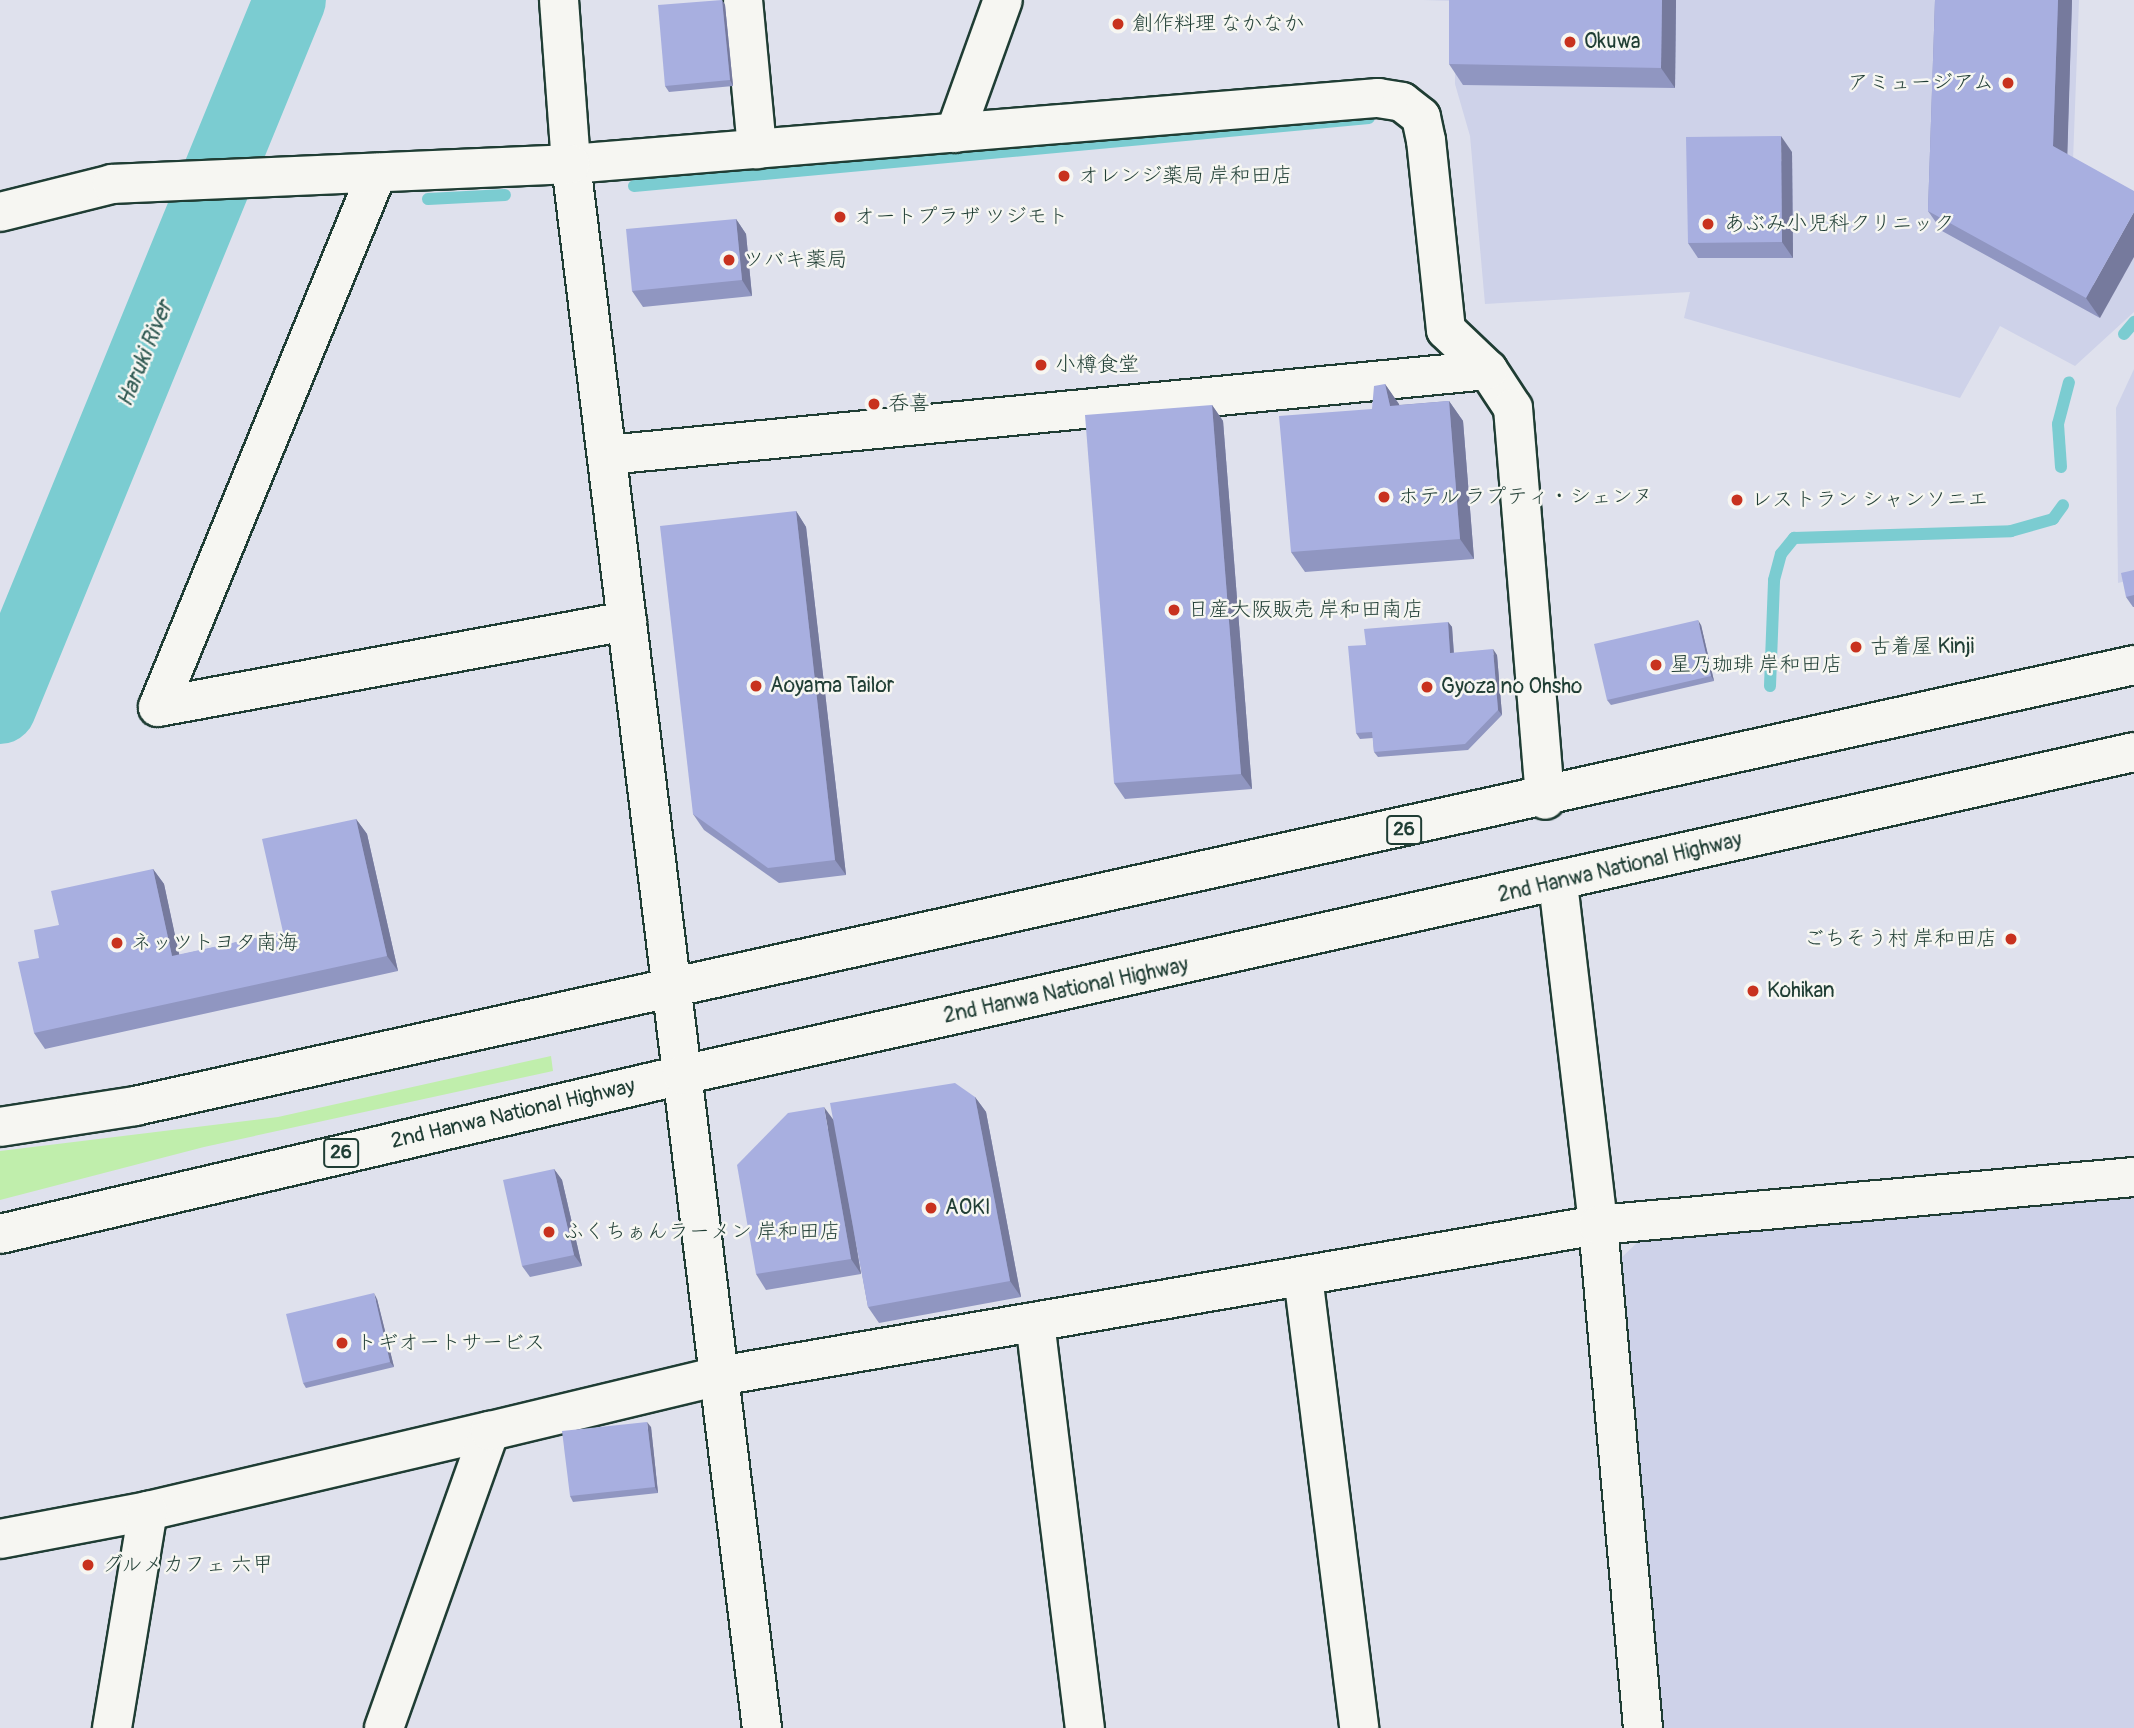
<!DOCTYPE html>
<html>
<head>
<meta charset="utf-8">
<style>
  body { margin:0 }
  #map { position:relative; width:2134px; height:1728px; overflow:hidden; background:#dfe1ed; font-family:Pangolin,"Klee One",sans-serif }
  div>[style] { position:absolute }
  .built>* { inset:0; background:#ced2e9 }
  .green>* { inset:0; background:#c0eeac }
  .stream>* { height:12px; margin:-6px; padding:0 6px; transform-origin:6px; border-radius:6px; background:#7bccd1 }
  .river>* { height:72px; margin:-36px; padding:0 36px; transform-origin:36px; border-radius:36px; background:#7bccd1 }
  .roads { filter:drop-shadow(2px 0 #1f3d34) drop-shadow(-2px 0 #1f3d34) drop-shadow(0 2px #1f3d34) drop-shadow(0 -2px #1f3d34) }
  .street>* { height:38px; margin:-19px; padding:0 19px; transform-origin:19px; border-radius:19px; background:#f6f6f2 }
  .secondary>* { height:38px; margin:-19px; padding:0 19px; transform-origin:19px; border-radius:19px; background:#f6f6f2 }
  .highway>* { height:38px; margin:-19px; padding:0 19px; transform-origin:19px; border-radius:19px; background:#f6f6f2 }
  .wall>* { inset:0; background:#9096c1 }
  .shaded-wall>* { inset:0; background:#767a9d }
  .building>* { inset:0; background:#a8afe0 }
  .dots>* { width:19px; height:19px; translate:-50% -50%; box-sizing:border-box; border:4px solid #f6f6f2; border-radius:50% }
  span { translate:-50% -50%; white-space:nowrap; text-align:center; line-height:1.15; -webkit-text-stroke:5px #f6f6f2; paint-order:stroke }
  .shield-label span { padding:2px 5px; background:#f6f6f2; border:2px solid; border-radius:5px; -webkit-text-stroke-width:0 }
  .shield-label { font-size:19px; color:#1f3d34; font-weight:700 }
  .poi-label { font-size:21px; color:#1f3d34 }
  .left { translate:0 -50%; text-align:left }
  .right { translate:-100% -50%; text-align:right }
  .street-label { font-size:21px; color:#1f3d34 }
  .water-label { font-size:23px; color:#315a53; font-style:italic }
</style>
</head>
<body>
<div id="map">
  <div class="built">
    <div style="clip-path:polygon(1423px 0,2079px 0,2073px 161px,2134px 194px,2134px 312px,2075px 366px,2000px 326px,1960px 398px,1684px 318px,1690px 292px,1485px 304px,1470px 136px,1455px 84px,1455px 1px)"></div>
    <div style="clip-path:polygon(2134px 369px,2134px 579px,2118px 583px,2116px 408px)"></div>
    <div style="clip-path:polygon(2134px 1193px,2134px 1728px,1658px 1728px,1618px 1261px,1642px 1238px)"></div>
  </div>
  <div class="green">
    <div style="clip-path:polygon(551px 1056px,553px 1071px,204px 1147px,0 1200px,0 1151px,278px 1117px)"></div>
  </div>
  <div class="stream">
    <div style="left:634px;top:186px;width:738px;rotate:-5.29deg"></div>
    <div style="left:428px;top:199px;width:77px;rotate:-3deg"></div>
    <div style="left:2124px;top:334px;width:16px;rotate:-50deg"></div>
    <div style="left:2061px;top:467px;width:43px;rotate:-94deg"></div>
    <div style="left:2058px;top:424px;width:43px;rotate:-75.3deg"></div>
    <div style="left:1770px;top:686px;width:106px;rotate:-87.8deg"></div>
    <div style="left:1774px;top:580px;width:27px;rotate:-75deg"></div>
    <div style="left:1781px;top:554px;width:21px;rotate:-51deg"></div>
    <div style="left:1794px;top:538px;width:217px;rotate:-1.8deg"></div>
    <div style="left:2011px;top:531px;width:44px;rotate:-15.9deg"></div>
    <div style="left:2053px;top:519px;width:17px;rotate:-54deg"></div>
  </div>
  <div class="river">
    <div style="left:0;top:708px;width:765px;rotate:-67.73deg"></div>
  </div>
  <div class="roads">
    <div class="street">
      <div style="left:743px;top:0;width:150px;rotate:84.6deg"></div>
      <div style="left:955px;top:133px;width:141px;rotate:-70.2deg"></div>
      <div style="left:571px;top:164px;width:810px;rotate:-4.68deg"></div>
      <div style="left:1378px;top:98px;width:24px;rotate:9deg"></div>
      <div style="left:1402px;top:102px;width:24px;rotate:38deg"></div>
      <div style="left:1421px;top:117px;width:24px;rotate:78deg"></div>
      <div style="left:1426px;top:140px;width:191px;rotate:84deg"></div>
      <div style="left:1446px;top:330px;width:58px;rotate:43.6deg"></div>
      <div style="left:1488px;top:370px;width:45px;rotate:56.7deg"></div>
      <div style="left:1513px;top:408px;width:393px;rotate:85.3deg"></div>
      <div style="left:377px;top:173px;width:577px;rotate:112.3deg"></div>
      <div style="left:158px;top:707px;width:477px;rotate:-10.4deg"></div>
      <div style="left:607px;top:455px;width:885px;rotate:-5.51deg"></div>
      <div style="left:1558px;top:883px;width:344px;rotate:83.3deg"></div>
      <div style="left:1598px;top:1225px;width:505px;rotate:84.89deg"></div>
      <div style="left:1303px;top:1276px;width:455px;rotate:82.9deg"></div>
      <div style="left:1035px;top:1322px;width:409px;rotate:83deg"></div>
      <div style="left:0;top:1539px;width:151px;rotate:-10.7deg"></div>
      <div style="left:148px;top:1511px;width:351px;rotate:-13.2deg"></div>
      <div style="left:112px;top:1728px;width:220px;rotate:-80.6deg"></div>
      <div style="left:384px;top:1728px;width:315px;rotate:-70.4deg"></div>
      <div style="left:490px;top:1431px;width:236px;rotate:-13.5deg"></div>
      <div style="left:719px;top:1376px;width:892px;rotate:-9.75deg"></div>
      <div style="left:1598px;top:1225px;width:538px;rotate:-5.12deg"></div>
    </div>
    <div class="secondary">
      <div style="left:559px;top:0;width:164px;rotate:85.8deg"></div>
      <div style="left:571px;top:164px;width:1576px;rotate:83.04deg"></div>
      <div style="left:0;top:212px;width:115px;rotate:-14deg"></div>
      <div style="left:112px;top:184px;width:459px;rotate:-2.5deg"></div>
    </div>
    <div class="highway">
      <div style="left:0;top:1127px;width:137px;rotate:-8.8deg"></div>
      <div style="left:135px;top:1106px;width:2047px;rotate:-12.44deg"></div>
      <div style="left:0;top:1234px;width:700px;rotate:-13.12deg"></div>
      <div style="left:682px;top:1075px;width:1487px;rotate:-12.54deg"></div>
    </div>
  </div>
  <div class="wall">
    <div style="clip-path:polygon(722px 0,725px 5px,733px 86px,669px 92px,665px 86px)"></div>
    <div style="clip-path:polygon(1449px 0,1676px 0,1675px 88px,1463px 85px,1449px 64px)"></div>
    <div style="clip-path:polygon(1935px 0,2072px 0,2067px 154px,2100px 318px,1942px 231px,1928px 211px)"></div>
    <div style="clip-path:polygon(1792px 152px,1793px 258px,1698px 258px,1688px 243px)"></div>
    <div style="clip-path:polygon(736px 219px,746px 234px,752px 296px,643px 307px,632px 291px)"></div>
    <div style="clip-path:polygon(1385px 384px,1399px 405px,1449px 401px,1463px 421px,1474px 559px,1305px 572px,1291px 552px,1372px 409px)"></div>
    <div style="clip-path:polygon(1212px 405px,1223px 421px,1252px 789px,1125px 799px,1114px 783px)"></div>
    <div style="clip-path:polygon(796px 511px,806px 527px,846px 875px,779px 883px,704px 830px,693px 814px)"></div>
    <div style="clip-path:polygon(2134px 570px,2134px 607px,2133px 607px,2126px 597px)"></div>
    <div style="clip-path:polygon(1448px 622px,1452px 627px,1454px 653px,1497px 655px,1502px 715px,1468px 750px,1378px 757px,1374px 752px,1373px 738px,1360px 739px,1356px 733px)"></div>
    <div style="clip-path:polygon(1701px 625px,1714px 681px,1611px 705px,1607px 700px)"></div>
    <div style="clip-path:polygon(356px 819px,367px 834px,398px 971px,45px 1049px,34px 1033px,39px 958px,59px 925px,153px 869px,164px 884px,179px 955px,283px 932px)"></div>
    <div style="clip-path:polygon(975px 1097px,986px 1112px,1021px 1297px,879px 1323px,868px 1307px,854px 1229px,861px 1274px,766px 1290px,756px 1274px,833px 1120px)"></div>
    <div style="clip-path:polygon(554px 1169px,562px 1180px,582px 1266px,530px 1277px,522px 1266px)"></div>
    <div style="clip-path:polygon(377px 1299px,394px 1367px,306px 1388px,303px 1383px)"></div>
    <div style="clip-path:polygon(651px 1427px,658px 1493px,573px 1502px,570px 1496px)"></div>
  </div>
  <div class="shaded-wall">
    <div style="clip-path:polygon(722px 0,725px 5px,733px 86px,730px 80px)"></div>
    <div style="clip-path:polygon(1662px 0,1676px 0,1675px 88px,1661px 68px)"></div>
    <div style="clip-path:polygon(2058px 0,2072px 0,2067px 166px,2053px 146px)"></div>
    <div style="clip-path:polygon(1781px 136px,1792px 152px,1793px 258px,1782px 242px)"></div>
    <div style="clip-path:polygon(2134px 212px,2134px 257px,2100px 318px,2086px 298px)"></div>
    <div style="clip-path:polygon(736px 219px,746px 234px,752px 296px,742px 280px)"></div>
    <div style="clip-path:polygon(1385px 384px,1399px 404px,1404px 426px,1390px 406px)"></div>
    <div style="clip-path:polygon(1449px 401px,1463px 421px,1474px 559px,1460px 539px)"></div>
    <div style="clip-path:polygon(1212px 405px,1223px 421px,1252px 789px,1241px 774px)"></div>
    <div style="clip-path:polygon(796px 511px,806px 527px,846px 875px,835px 860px)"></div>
    <div style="clip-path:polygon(1698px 620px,1701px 625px,1714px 681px,1711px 676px)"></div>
    <div style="clip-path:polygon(1448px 622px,1452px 627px,1454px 658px,1450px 653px)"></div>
    <div style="clip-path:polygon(1493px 649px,1497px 655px,1502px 715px,1498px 710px)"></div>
    <div style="clip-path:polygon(356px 819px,367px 834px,398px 971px,387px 956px)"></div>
    <div style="clip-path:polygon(153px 869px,164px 884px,183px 972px,172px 956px)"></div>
    <div style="clip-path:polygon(975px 1097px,986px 1112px,1021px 1297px,1010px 1281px)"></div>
    <div style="clip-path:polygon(824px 1107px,835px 1122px,861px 1274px,851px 1259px)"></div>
    <div style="clip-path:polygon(554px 1169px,562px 1180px,582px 1266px,574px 1255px)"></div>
    <div style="clip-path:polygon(374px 1293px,377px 1299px,394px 1367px,390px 1362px)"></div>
    <div style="clip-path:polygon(647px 1422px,651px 1427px,658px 1493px,655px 1487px)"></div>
  </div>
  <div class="building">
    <div style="clip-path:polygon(722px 0,730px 80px,665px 86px,658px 5px)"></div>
    <div style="clip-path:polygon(1449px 0,1662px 0,1661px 68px,1449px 64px)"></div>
    <div style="clip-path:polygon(1935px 0,2058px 0,2053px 146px,2134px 191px,2134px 212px,2086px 298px,1928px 211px)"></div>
    <div style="clip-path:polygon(1781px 136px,1782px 242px,1688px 243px,1686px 137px)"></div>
    <div style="clip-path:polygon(736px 219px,742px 280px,632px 291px,626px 229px)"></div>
    <div style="clip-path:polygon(1385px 384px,1390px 406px,1449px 401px,1460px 539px,1291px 552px,1279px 416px,1372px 409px,1374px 386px)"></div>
    <div style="clip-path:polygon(1212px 405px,1241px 774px,1114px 783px,1085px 415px)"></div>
    <div style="clip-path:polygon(796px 511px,835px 860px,768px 868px,693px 814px,660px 526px)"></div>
    <div style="clip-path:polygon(2134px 570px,2134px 595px,2126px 597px,2121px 573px)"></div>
    <div style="clip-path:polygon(1698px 620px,1711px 676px,1607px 700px,1594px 644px)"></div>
    <div style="clip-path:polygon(1448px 622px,1450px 653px,1493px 649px,1498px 710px,1465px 744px,1374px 752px,1372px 732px,1356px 733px,1348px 646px,1366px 645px,1364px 629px)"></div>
    <div style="clip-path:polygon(356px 819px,387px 956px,34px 1033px,18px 962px,39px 958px,34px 930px,59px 925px,51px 891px,153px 869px,172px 956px,283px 932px,262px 839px)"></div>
    <div style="clip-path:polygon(955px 1083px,975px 1097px,1010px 1281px,868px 1307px,830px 1103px)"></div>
    <div style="clip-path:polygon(824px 1107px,851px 1259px,756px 1274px,737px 1165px,788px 1113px)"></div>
    <div style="clip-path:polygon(554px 1169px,574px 1255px,522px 1266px,503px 1180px)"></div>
    <div style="clip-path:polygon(374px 1293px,390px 1362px,303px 1383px,286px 1314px)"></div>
    <div style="clip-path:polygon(647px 1422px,655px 1487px,570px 1496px,562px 1431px)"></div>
  </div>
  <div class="dots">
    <div style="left:1118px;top:24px;background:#c8321e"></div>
    <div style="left:1570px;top:42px;background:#c8321e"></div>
    <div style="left:2008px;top:83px;background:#c8321e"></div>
    <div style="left:1064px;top:176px;background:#c8321e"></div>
    <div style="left:840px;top:217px;background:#c8321e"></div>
    <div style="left:1708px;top:224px;background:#c8321e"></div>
    <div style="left:729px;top:260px;background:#c8321e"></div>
    <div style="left:1041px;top:365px;background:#c8321e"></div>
    <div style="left:874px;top:404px;background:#c8321e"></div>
    <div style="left:1384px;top:497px;background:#c8321e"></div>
    <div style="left:1737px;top:500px;background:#c8321e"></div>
    <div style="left:1174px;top:610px;background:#c8321e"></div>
    <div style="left:1856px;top:647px;background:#c8321e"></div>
    <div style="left:1656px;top:665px;background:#c8321e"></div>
    <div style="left:756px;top:686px;background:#c8321e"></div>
    <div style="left:1427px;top:687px;background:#c8321e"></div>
    <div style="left:2011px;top:939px;background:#c8321e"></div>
    <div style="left:117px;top:943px;background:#c8321e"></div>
    <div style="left:1753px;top:991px;background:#c8321e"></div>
    <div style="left:931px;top:1208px;background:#c8321e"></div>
    <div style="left:549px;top:1232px;background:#c8321e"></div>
    <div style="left:342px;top:1343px;background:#c8321e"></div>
    <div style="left:88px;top:1565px;background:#c8321e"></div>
  </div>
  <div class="shield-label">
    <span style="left:1404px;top:830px">26</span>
    <span style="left:341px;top:1153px">26</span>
  </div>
  <div class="poi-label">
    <span class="left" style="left:1132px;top:24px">創作料理 なかなか</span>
    <span class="left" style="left:1584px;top:42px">Okuwa</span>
    <span class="right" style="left:1994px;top:83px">アミュージアム</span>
    <span class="left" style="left:1078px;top:176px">オレンジ薬局 岸和田店</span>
    <span class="left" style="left:854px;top:217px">オートプラザ ツジモト</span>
    <span class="left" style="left:1724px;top:224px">あぶみ小児科クリニック</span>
    <span class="left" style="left:743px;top:260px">ツバキ薬局</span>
    <span class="left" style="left:1055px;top:365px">小樽食堂</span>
    <span class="left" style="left:888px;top:404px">呑喜</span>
    <span class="left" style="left:1398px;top:497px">ホテル ラプティ・シェンヌ</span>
    <span class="left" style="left:1751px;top:500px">レストラン シャンソニエ</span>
    <span class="left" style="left:1188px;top:610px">日産大阪販売 岸和田南店</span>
    <span class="left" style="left:1870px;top:647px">古着屋 Kinji</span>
    <span class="left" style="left:1670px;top:665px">星乃珈琲 岸和田店</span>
    <span class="left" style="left:770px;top:686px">Aoyama Tailor</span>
    <span class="left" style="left:1441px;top:687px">Gyoza no Ohsho</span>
    <span class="right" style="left:1997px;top:939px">ごちそう村 岸和田店</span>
    <span class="left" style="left:131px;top:943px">ネッツトヨタ南海</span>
    <span class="left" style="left:1767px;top:991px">Kohikan</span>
    <span class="left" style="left:945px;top:1208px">AOKI</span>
    <span class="left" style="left:563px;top:1232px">ふくちぁんラーメン 岸和田店</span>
    <span class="left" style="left:356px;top:1343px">トギオートサービス</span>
    <span class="left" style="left:102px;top:1565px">グルメカフェ 六甲</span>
  </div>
  <div class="street-label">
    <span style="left:1620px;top:868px;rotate:-13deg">2nd Hanwa National Highway</span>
    <span style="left:1066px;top:991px;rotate:-12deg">2nd Hanwa National Highway</span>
    <span style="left:513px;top:1114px;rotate:-13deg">2nd Hanwa National Highway</span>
  </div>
  <div class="water-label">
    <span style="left:145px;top:354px;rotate:-68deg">Haruki River</span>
  </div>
</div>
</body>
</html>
